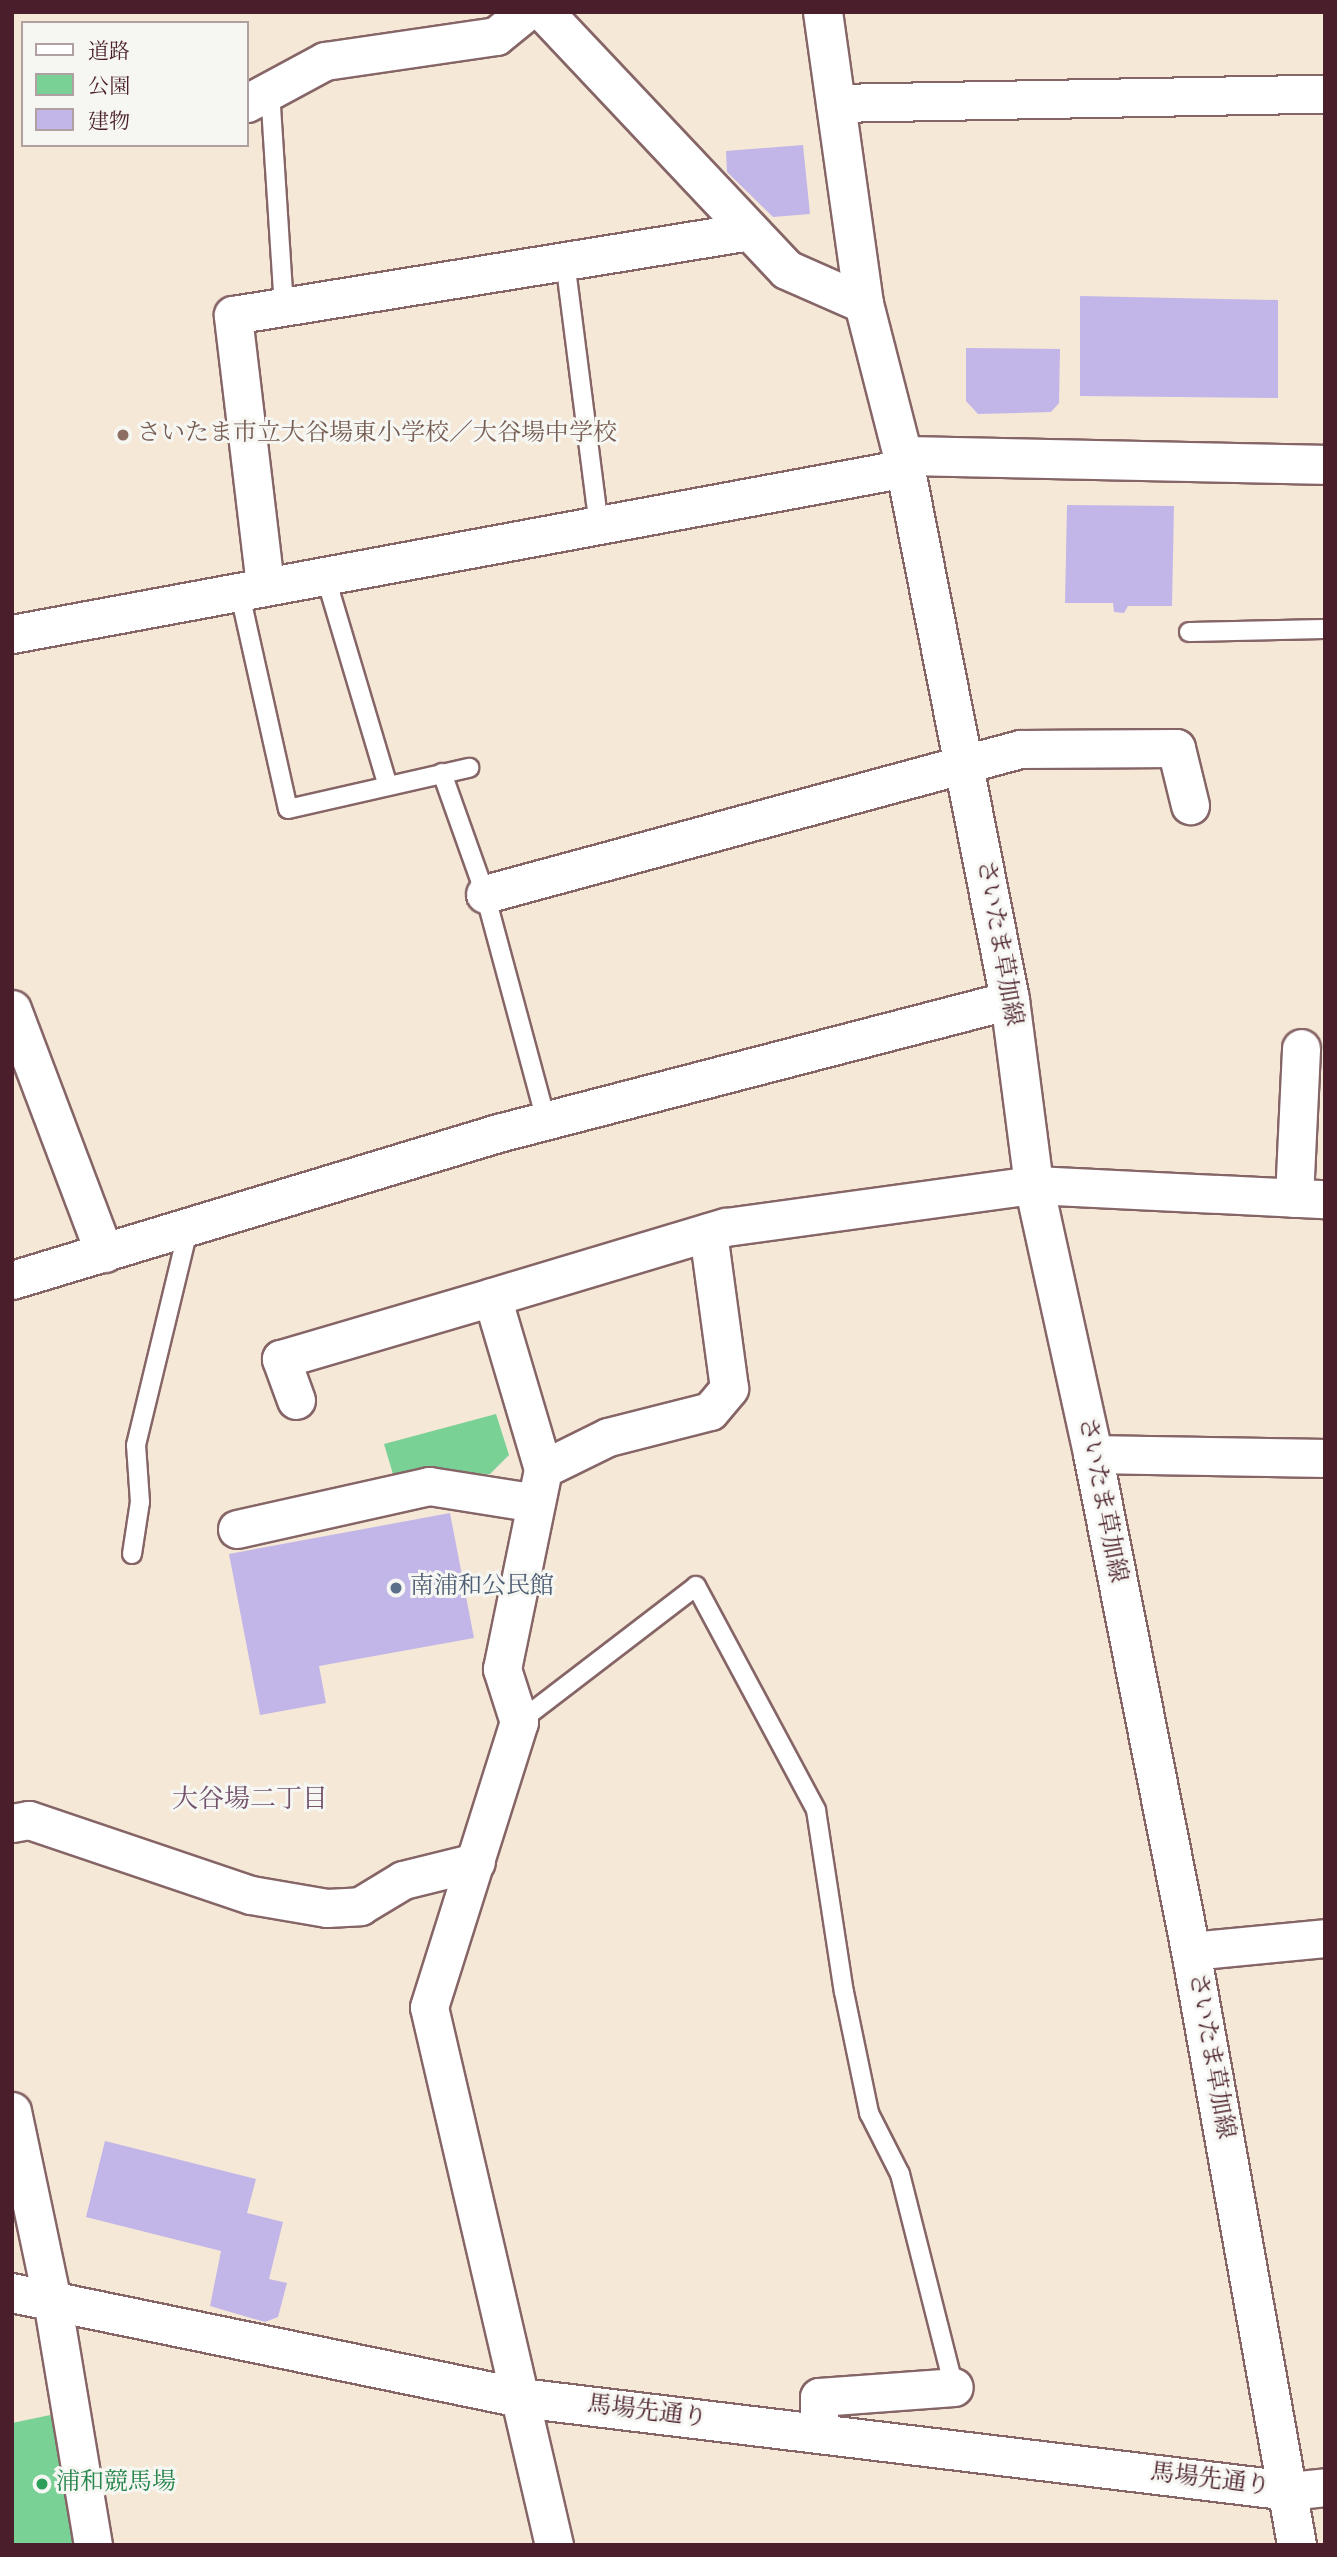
<!DOCTYPE html>
<html>
<head>
<meta charset="utf-8">
<style>
  body { margin:0 }
  #map { position:relative; width:1337px; height:2557px; overflow:hidden; background:#f5e8d7; font-family:"Old Standard TT","Noto Serif JP",serif }
  div>[style] { position:absolute }
  .green>* { inset:0; background:#7ad196 }
  .building>* { inset:0; background:#c2b5e8 }
  .roads { filter:drop-shadow(2px 0 #866567) drop-shadow(-2px 0 #866567) drop-shadow(0 2px #866567) drop-shadow(0 -2px #866567) }
  .service>* { height:18px; margin:-9px; padding:0 9px; transform-origin:9px; border-radius:9px; background:#fff }
  .minor>* { height:37px; margin:-18.5px; padding:0 18.5px; transform-origin:18.5px; border-radius:18.5px; background:#fff }
  .tertiary>* { height:38px; margin:-19px; padding:0 19px; transform-origin:19px; border-radius:19px; background:#fff }
  .primary>* { height:38px; margin:-19px; padding:0 19px; transform-origin:19px; border-radius:19px; background:#fff }
  .dots>* { width:19px; height:19px; translate:-50% -50%; box-sizing:border-box; border:4px solid #f6f6f2; border-radius:50% }
  span { translate:-50% -50%; white-space:nowrap; text-align:center; line-height:1.15; -webkit-text-stroke:6px #f6f6f2; paint-order:stroke }
  .education-label { font-size:24px; color:#785e54 }
  .left { translate:0 -50%; text-align:left }
  .street-label { font-size:24px; color:#4a1f2b }
  .service-label { font-size:24px; color:#4e5e75 }
  .leisure-label { font-size:24px; color:#27864d }
  .neighbourhood-label { font-size:26px; color:#74546d }
  .frame { position:absolute; inset:0; border:14px solid #4a1f2b; pointer-events:none }
  .legend { position:absolute; left:21px; top:21px; width:228px; height:126px; box-sizing:border-box; background:#f6f6f2; border:2px solid #b1a0a2; margin:0; padding:9px 12px; list-style:none; font-size:21px; color:#4a1f2b }
  .legend li { display:flex; align-items:center; gap:14px; height:35px }
  .legend b { width:35px; border:2px solid #b1a0a2 }
</style>
</head>
<body>
<div id="map">
  <div class="green">
    <div style="clip-path:polygon(496px 1414px,509px 1455px,490px 1474px,434px 1473px,395px 1481px,384px 1444px)"></div>
    <div style="clip-path:polygon(60px 2413px,81px 2545px,12px 2545px,12px 2423px)"></div>
  </div>
  <div class="building">
    <div style="clip-path:polygon(803px 145px,810px 214px,773px 217px,727px 172px,726px 151px)"></div>
    <div style="clip-path:polygon(1080px 296px,1278px 300px,1278px 398px,1080px 396px)"></div>
    <div style="clip-path:polygon(966px 348px,1060px 349px,1059px 403px,1051px 412px,978px 414px,966px 401px)"></div>
    <div style="clip-path:polygon(1067px 505px,1174px 506px,1172px 606px,1128px 606px,1124px 613px,1114px 612px,1113px 603px,1065px 603px)"></div>
    <div style="clip-path:polygon(450px 1513px,474px 1638px,319px 1666px,326px 1703px,260px 1715px,229px 1554px)"></div>
    <div style="clip-path:polygon(105px 2141px,256px 2179px,247px 2213px,283px 2222px,269px 2279px,287px 2283px,278px 2317px,265px 2322px,210px 2306px,221px 2251px,86px 2217px)"></div>
  </div>
  <div class="roads">
    <div class="service">
      <div style="left:270px;top:91px;width:215px;rotate:86.3deg"></div>
      <div style="left:565px;top:261px;width:267px;rotate:82.7deg"></div>
      <div style="left:325px;top:575px;width:220px;rotate:73.4deg"></div>
      <div style="left:239px;top:590px;width:224px;rotate:77.4deg"></div>
      <div style="left:288px;top:809px;width:186px;rotate:-12.8deg"></div>
      <div style="left:1189px;top:632px;width:136px;rotate:-1.3deg"></div>
      <div style="left:442px;top:773px;width:128px;rotate:70.4deg"></div>
      <div style="left:485px;top:894px;width:234px;rotate:74.9deg"></div>
      <div style="left:132px;top:1554px;width:53px;rotate:-81.3deg"></div>
      <div style="left:140px;top:1502px;width:57px;rotate:-94deg"></div>
      <div style="left:136px;top:1445px;width:225px;rotate:-76.4deg"></div>
      <div style="left:519px;top:1722px;width:223px;rotate:-37.5deg"></div>
      <div style="left:696px;top:1586px;width:254px;rotate:61.8deg"></div>
      <div style="left:816px;top:1810px;width:184px;rotate:81.3deg"></div>
      <div style="left:844px;top:1992px;width:124px;rotate:78.3deg"></div>
      <div style="left:869px;top:2113px;width:68px;rotate:63.1deg"></div>
      <div style="left:900px;top:2174px;width:220px;rotate:75.8deg"></div>
    </div>
    <div class="minor">
      <div style="left:247px;top:103px;width:89px;rotate:-28.3deg"></div>
      <div style="left:325px;top:61px;width:173px;rotate:-8.3deg"></div>
      <div style="left:496px;top:36px;width:38px;rotate:-39deg"></div>
      <div style="left:835px;top:103px;width:490px;rotate:-1.1deg"></div>
      <div style="left:265px;top:585px;width:272px;rotate:-96.8deg"></div>
      <div style="left:233px;top:315px;width:524px;rotate:-9.23deg"></div>
      <div style="left:12px;top:634px;width:909px;rotate:-10.52deg"></div>
      <div style="left:485px;top:894px;width:554px;rotate:-15.16deg"></div>
      <div style="left:1020px;top:749px;width:156px;rotate:-0.4deg"></div>
      <div style="left:1176px;top:748px;width:59px;rotate:76.2deg"></div>
      <div style="left:12px;top:1009px;width:261px;rotate:69.3deg"></div>
      <div style="left:1294px;top:1198px;width:150px;rotate:-87.3deg"></div>
      <div style="left:12px;top:1280px;width:508px;rotate:-16.83deg"></div>
      <div style="left:498px;top:1133px;width:529px;rotate:-14.56deg"></div>
      <div style="left:296px;top:1400px;width:44px;rotate:-110.1deg"></div>
      <div style="left:281px;top:1359px;width:220px;rotate:-16.4deg"></div>
      <div style="left:1093px;top:1454px;width:232px;rotate:1deg"></div>
      <div style="left:543px;top:1469px;width:72px;rotate:-26.2deg"></div>
      <div style="left:608px;top:1437px;width:105px;rotate:-14.3deg"></div>
      <div style="left:710px;top:1411px;width:30px;rotate:-50deg"></div>
      <div style="left:729px;top:1388px;width:157px;rotate:-97.7deg"></div>
      <div style="left:237px;top:1529px;width:197px;rotate:-12.6deg"></div>
      <div style="left:429px;top:1486px;width:108px;rotate:9deg"></div>
      <div style="left:12px;top:1823px;width:17px;rotate:-10deg"></div>
      <div style="left:29px;top:1820px;width:234px;rotate:18.7deg"></div>
      <div style="left:251px;top:1895px;width:77px;rotate:9.7deg"></div>
      <div style="left:327px;top:1908px;width:33px;rotate:-3deg"></div>
      <div style="left:360px;top:1906px;width:50px;rotate:-31.2deg"></div>
      <div style="left:403px;top:1880px;width:75px;rotate:-13.9deg"></div>
      <div style="left:1191px;top:1951px;width:135px;rotate:-5.5deg"></div>
      <div style="left:12px;top:2111px;width:193px;rotate:78.1deg"></div>
      <div style="left:52px;top:2300px;width:248px;rotate:80.5deg"></div>
      <div style="left:819px;top:2434px;width:37px;rotate:-90deg"></div>
      <div style="left:819px;top:2397px;width:135px;rotate:-4.2deg"></div>
      <div style="left:1289px;top:2491px;width:36px;rotate:-6deg"></div>
      <div style="left:554px;top:2545px;width:552px;rotate:-103.08deg"></div>
      <div style="left:429px;top:2007px;width:299px;rotate:-72.5deg"></div>
      <div style="left:519px;top:1722px;width:56px;rotate:-107.8deg"></div>
      <div style="left:502px;top:1669px;width:204px;rotate:-78.4deg"></div>
      <div style="left:543px;top:1469px;width:179px;rotate:-106.5deg"></div>
      <div style="left:492px;top:1297px;width:244px;rotate:-16.7deg"></div>
      <div style="left:726px;top:1227px;width:311px;rotate:-7.8deg"></div>
      <div style="left:1034px;top:1185px;width:291px;rotate:2.8deg"></div>
    </div>
    <div class="tertiary">
      <div style="left:823px;top:12px;width:295px;rotate:82deg"></div>
      <div style="left:903px;top:456px;width:422px;rotate:1.2deg"></div>
      <div style="left:12px;top:2293px;width:520px;rotate:11.66deg"></div>
      <div style="left:521px;top:2398px;width:774px;rotate:6.9deg"></div>
    </div>
    <div class="primary">
      <div style="left:544px;top:12px;width:354px;rotate:46.7deg"></div>
      <div style="left:787px;top:270px;width:84px;rotate:23.8deg"></div>
      <div style="left:864px;top:304px;width:157px;rotate:75.6deg"></div>
      <div style="left:903px;top:456px;width:554px;rotate:78.87deg"></div>
      <div style="left:1010px;top:1000px;width:187px;rotate:82.6deg"></div>
      <div style="left:1034px;top:1185px;width:275px;rotate:77.6deg"></div>
      <div style="left:1093px;top:1454px;width:507px;rotate:78.85deg"></div>
      <div style="left:1191px;top:1951px;width:603px;rotate:79.88deg"></div>
    </div>
  </div>
  <div class="dots">
    <div style="left:123px;top:435px;background:#8d6e63"></div>
    <div style="left:396px;top:1588px;background:#5c6f8a"></div>
    <div style="left:42px;top:2484px;background:#2e9e5b"></div>
  </div>
  <div class="education-label">
    <span class="left" style="left:137px;top:435px">さいたま市立大谷場東小学校／大谷場中学校</span>
  </div>
  <div class="street-label">
    <span style="left:998px;top:943px;rotate:80deg">さいたま草加線</span>
    <span style="left:1101px;top:1500px;rotate:79deg">さいたま草加線</span>
    <span style="left:1210px;top:2056px;rotate:80deg">さいたま草加線</span>
    <span style="left:647px;top:2413px;rotate:7deg">馬場先通り</span>
    <span style="left:1210px;top:2481px;rotate:7deg">馬場先通り</span>
  </div>
  <div class="service-label">
    <span class="left" style="left:410px;top:1588px">南浦和公民館</span>
  </div>
  <div class="leisure-label">
    <span class="left" style="left:56px;top:2484px">浦和競馬場</span>
  </div>
  <div class="neighbourhood-label">
    <span style="left:250px;top:1801px">大谷場二丁目</span>
  </div>
  <div class="frame"></div>
  <ul class="legend">
  <li><b style="height:9px;background:#fff"></b>道路</li>
  <li><b style="height:19px;background:#7ad196"></b>公園</li>
  <li><b style="height:19px;background:#c2b5e8"></b>建物</li>
  </ul>
</div>
</body>
</html>
